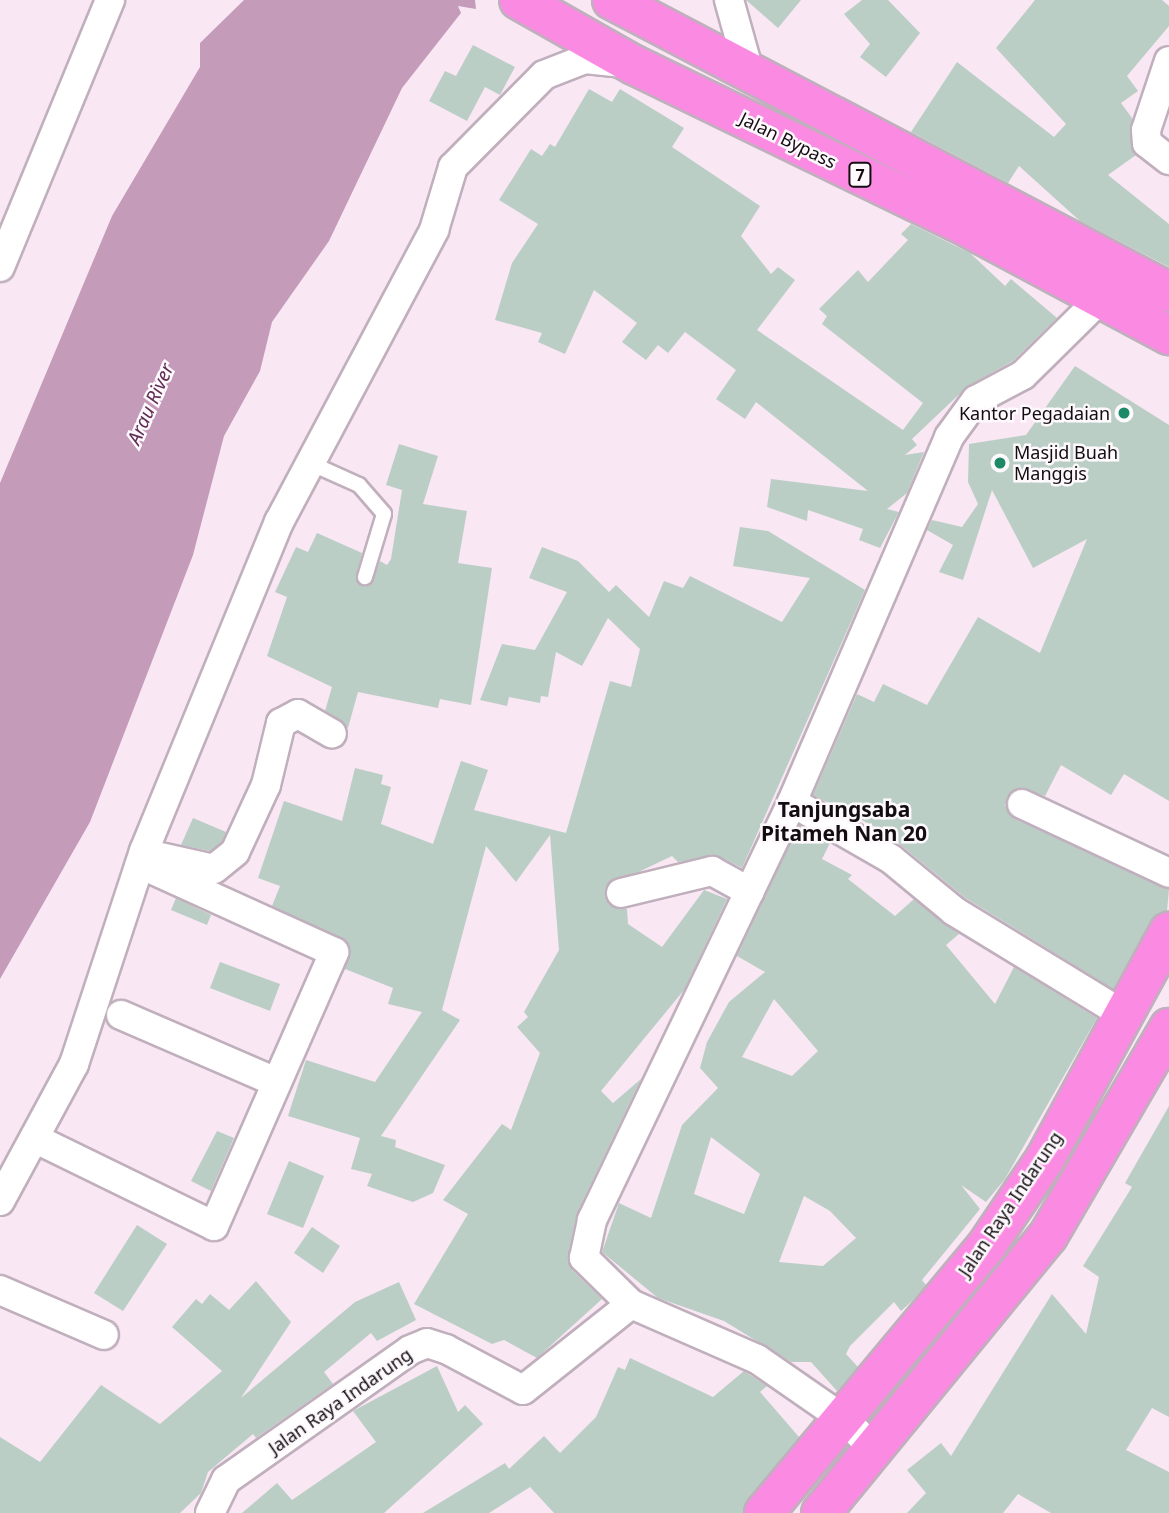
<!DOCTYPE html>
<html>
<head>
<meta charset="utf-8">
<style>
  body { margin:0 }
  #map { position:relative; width:1169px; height:1513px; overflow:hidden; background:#f9e7f4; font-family:"Noto Sans",sans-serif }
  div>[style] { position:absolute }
  .water>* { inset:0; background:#c49bb9 }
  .building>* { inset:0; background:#bacec5 }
  .roads { filter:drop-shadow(2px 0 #c0afbc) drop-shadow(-2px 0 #c0afbc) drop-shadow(0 2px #c0afbc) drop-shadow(0 -2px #c0afbc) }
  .lane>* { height:14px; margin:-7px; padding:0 7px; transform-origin:7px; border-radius:7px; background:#fff }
  .street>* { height:28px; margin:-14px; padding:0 14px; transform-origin:14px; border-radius:14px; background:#fff }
  .highway>* { height:38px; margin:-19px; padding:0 19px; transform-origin:19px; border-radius:19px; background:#fb8ae3 }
  .dots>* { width:19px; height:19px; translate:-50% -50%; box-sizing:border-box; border:4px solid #fdf9fc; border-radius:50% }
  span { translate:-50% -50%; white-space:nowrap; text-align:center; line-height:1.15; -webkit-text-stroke:5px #fdf9fc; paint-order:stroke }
  .shield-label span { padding:2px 5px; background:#fdf9fc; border:2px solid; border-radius:5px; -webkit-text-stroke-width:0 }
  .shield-label { font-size:16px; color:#130d11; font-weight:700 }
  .street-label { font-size:18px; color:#130d11 }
  .poi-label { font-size:18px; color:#130d11 }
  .right { translate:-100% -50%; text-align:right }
  .left { translate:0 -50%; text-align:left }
  .water-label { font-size:19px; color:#5f2c54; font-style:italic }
  .quarter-label { font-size:21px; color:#130d11; font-weight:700 }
</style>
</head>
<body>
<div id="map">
  <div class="water">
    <div style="clip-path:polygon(244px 0,475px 0,476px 9px,458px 6px,461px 13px,402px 88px,329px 241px,272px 322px,260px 371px,224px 436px,193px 555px,90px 822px,0 979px,0 483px,112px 216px,200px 67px,200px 43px)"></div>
  </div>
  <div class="building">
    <div style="clip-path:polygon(746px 0,801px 0,778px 28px)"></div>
    <div style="clip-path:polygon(862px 0,888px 0,920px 33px,886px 77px,860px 57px,870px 44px,844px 14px)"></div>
    <div style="clip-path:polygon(1035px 0,1162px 0,1169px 6px,1169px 26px,1127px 76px,1138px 91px,1121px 103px,1132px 118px,1136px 155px,1108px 175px,1169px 224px,1169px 267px,1080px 221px,1019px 166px,1008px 183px,911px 132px,957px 62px,1054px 137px,1066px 124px,996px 48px)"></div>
    <div style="clip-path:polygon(473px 45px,515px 67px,500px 95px,485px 87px,467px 121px,429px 101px,445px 71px,456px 76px)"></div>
    <div style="clip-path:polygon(589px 89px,612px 102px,620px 89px,684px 128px,672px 147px,760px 206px,741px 236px,771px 274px,778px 267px,795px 280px,757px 330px,903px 430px,923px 403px,822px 324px,827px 316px,819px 309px,858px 270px,868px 282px,908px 240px,901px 234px,911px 224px,970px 253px,1005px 286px,1011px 279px,1057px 318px,1013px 361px,968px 386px,912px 439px,917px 445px,905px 455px,924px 452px,907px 493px,887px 509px,899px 512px,880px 548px,859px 540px,863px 529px,808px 510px,807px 521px,767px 507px,771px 479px,868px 491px,756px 402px,745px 419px,716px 399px,736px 370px,685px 332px,668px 353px,658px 345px,646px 360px,622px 342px,637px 323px,594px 290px,565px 354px,538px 342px,542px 333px,495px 320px,512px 263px,538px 224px,499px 200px,531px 149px,542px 156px,550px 144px,555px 147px)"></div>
    <div style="clip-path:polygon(1075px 366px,1169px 425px,1169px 801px,1124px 774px,1111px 795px,1061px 765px,1045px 796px,1020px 788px,1005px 805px,1015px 819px,1169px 889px,1167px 911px,1150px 922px,1113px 989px,964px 897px,885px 832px,813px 795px,857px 694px,874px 702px,883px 684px,927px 705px,978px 617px,1040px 653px,1087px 539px,1033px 568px,992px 490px,963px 580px,939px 572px,953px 545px,927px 530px,932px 520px,962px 527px,978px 504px,968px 482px,969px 444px,1026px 435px)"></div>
    <div style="clip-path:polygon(399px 444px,438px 456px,423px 504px,467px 511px,458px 563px,492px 568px,471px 705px,440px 699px,438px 708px,358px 692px,348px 728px,325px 711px,332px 687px,267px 656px,287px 597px,275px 592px,296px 547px,308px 552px,317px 533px,362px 553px,356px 580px,372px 583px,380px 561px,387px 565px,391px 559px,402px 490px,386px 485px)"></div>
    <div style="clip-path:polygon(740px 527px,768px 531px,865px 590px,742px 868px,719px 856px,678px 862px,672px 856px,605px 888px,609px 905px,627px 909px,628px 924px,662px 947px,704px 890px,727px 899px,684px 990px,601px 1091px,613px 1103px,641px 1079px,577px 1213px,568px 1255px,572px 1270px,602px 1299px,537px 1358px,504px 1340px,492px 1344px,414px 1304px,468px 1214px,443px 1200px,502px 1124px,511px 1130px,540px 1053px,517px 1027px,528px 1017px,524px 1012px,559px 950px,550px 835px,516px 882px,486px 846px,442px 1010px,460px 1020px,381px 1136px,396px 1140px,395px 1147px,445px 1165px,433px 1193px,413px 1202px,367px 1186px,372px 1174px,351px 1169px,360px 1138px,288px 1116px,306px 1060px,375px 1082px,422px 1012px,388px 1004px,393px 988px,345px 969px,347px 942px,272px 906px,280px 886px,258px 878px,284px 801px,342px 821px,355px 768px,383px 775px,381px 784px,391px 787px,381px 824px,433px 844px,461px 761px,488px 770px,474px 810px,566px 833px,610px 681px,631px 687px,640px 649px,608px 618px,582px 666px,556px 652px,548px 697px,541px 696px,540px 703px,509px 697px,507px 706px,480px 700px,502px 644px,535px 650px,567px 592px,529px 578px,542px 547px,578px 561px,609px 592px,616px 585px,649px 617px,664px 581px,683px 588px,690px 576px,782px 622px,810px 578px,733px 566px)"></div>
    <div style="clip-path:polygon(193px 818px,226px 832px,222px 842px,210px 851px,181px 845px)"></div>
    <div style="clip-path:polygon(evenodd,799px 825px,830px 843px,822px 859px,852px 875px,848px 879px,895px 916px,914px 899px,959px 934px,946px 945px,995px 1004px,1014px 967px,1097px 1018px,1005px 1179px,986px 1202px,961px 1185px,980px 1209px,922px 1280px,926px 1285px,912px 1301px,901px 1311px,894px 1302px,850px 1346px,846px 1354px,858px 1367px,837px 1391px,811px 1362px,791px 1362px,724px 1321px,658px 1298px,602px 1252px,619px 1203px,651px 1218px,682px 1125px,718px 1088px,700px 1068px,707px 1042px,729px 1002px,765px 972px,737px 956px,799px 825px,774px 999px,818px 1051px,792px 1076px,742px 1057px,774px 999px,799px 825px,711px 1137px,760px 1174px,744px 1214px,694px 1194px,711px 1137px,799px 825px,804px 1196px,830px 1211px,856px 1238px,823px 1266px,779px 1262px,804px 1196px)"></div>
    <div style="clip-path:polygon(176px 898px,211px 915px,207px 925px,171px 910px)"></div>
    <div style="clip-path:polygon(220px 962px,280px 984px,270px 1011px,210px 988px)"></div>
    <div style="clip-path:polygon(1169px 1106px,1169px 1417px,1152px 1408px,1126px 1450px,1169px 1472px,1169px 1513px,1051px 1513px,1018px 1494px,1003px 1513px,907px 1513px,926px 1493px,907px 1470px,941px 1443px,951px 1456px,1052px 1294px,1086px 1334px,1099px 1277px,1083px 1266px,1132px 1187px,1125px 1183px)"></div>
    <div style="clip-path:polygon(217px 1131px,234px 1138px,211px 1191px,191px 1181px)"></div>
    <div style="clip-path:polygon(289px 1161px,324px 1176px,303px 1228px,267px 1214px)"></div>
    <div style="clip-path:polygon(137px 1225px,167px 1244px,123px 1311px,94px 1293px)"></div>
    <div style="clip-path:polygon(312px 1227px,340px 1246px,323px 1273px,294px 1253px)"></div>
    <div style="clip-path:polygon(256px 1281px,291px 1322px,241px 1398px,355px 1302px,399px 1282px,416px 1320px,377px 1341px,371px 1333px,324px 1372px,333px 1384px,256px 1438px,253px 1434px,208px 1472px,201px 1493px,180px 1513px,0 1513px,0 1437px,40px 1462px,101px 1385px,160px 1424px,222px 1371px,172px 1327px,196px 1299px,202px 1304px,210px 1294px,229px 1310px)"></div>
    <div style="clip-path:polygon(630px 1358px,713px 1397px,744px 1371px,767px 1386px,760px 1392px,799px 1437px,743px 1513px,554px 1513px,530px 1487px,489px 1513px,423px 1513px,505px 1463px,509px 1469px,544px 1436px,560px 1453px,596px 1417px,618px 1367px,625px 1370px)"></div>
    <div style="clip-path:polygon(437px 1366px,458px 1412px,465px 1405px,483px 1424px,384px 1513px,242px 1513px,277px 1483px,292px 1500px,376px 1442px,353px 1411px)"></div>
  </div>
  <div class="roads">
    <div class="lane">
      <div style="left:310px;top:463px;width:54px;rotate:24.2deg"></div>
      <div style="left:359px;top:485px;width:38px;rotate:49deg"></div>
      <div style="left:384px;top:514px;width:66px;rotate:106.8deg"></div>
    </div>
    <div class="street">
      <div style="left:729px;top:0;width:71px;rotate:74.4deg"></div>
      <div style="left:1169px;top:61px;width:73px;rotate:108.4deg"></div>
      <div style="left:1146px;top:130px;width:13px;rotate:86deg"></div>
      <div style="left:1147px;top:143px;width:28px;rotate:38deg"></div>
      <div style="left:0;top:267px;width:289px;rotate:-67.6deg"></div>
      <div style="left:792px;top:802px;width:114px;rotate:29.9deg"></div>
      <div style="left:891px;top:859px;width:82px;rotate:39.5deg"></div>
      <div style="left:954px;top:911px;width:198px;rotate:31.4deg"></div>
      <div style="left:1022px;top:804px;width:162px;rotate:25.1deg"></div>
      <div style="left:160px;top:857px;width:55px;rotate:12.5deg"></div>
      <div style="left:214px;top:869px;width:27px;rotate:-39deg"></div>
      <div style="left:235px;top:852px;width:74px;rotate:-65.2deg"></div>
      <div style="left:266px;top:785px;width:64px;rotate:-76.4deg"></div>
      <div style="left:281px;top:723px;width:19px;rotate:-28deg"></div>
      <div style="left:298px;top:714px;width:39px;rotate:30deg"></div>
      <div style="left:621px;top:893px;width:94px;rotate:-13.6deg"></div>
      <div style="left:712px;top:871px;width:43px;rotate:28.9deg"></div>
      <div style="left:121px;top:1015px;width:169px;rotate:23.4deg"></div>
      <div style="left:36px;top:1139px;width:198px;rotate:26deg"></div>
      <div style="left:214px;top:1226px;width:299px;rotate:-66.3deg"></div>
      <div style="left:334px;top:952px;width:213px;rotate:-155.6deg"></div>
      <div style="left:0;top:1201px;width:156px;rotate:-61.6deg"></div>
      <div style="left:74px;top:1064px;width:224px;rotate:-71.8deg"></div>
      <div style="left:144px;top:851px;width:356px;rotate:-67.7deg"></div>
      <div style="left:279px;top:522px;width:331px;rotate:-62deg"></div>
      <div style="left:434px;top:230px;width:66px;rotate:-73.2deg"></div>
      <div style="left:453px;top:167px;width:129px;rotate:-45.3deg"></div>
      <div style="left:544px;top:75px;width:44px;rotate:-21.3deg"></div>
      <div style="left:585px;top:59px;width:36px;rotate:6deg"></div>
      <div style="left:0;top:1290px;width:113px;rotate:23.4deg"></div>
      <div style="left:631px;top:1304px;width:66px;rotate:-135.6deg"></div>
      <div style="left:584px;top:1258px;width:39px;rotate:-78deg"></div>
      <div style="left:592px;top:1220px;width:463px;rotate:-64.4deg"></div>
      <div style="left:792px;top:802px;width:397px;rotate:-66.7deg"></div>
      <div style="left:949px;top:437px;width:46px;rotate:-53.9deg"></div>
      <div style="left:976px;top:400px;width:53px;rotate:-28deg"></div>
      <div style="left:1023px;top:375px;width:110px;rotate:-44.6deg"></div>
      <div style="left:210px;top:1513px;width:37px;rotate:-64deg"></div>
      <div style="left:226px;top:1480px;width:225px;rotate:-35.2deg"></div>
      <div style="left:410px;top:1350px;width:18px;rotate:-22deg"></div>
      <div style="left:427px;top:1343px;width:20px;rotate:18deg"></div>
      <div style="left:446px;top:1349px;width:87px;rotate:28deg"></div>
      <div style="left:523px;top:1390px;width:138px;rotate:-38.5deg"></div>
      <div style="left:631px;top:1304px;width:137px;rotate:23.6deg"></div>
      <div style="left:757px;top:1359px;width:107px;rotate:34.7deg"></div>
      <div style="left:845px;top:1420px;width:42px;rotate:45deg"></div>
    </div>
    <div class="highway">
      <div style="left:519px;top:0;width:132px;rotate:29.5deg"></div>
      <div style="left:634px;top:65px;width:375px;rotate:25.9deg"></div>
      <div style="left:971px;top:229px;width:225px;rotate:28.2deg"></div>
      <div style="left:612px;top:0;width:629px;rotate:27.67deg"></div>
      <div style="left:764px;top:1513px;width:345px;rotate:-50.2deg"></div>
      <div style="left:985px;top:1248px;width:107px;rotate:-56deg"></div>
      <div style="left:1045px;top:1159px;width:259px;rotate:-61.4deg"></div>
      <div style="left:821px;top:1513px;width:358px;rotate:-50.7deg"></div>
      <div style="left:1048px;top:1236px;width:241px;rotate:-59.8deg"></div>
    </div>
  </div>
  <div class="dots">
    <div style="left:1124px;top:413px;background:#1c8967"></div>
    <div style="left:1000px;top:463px;background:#1c8967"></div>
  </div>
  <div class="shield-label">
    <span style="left:860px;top:175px">7</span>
  </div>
  <div class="street-label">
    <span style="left:788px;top:140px;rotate:26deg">Jalan Bypass</span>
    <span style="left:1010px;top:1204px;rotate:-56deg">Jalan Raya Indarung</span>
    <span style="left:340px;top:1401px;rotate:-35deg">Jalan Raya Indarung</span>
  </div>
  <div class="poi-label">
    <span class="right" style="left:1110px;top:413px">Kantor Pegadaian</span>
    <span class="left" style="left:1014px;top:463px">Masjid Buah<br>Manggis</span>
  </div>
  <div class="water-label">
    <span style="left:151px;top:404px;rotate:-66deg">Arau River</span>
  </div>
  <div class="quarter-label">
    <span style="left:844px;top:821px">Tanjungsaba<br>Pitameh Nan 20</span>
  </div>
</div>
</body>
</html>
